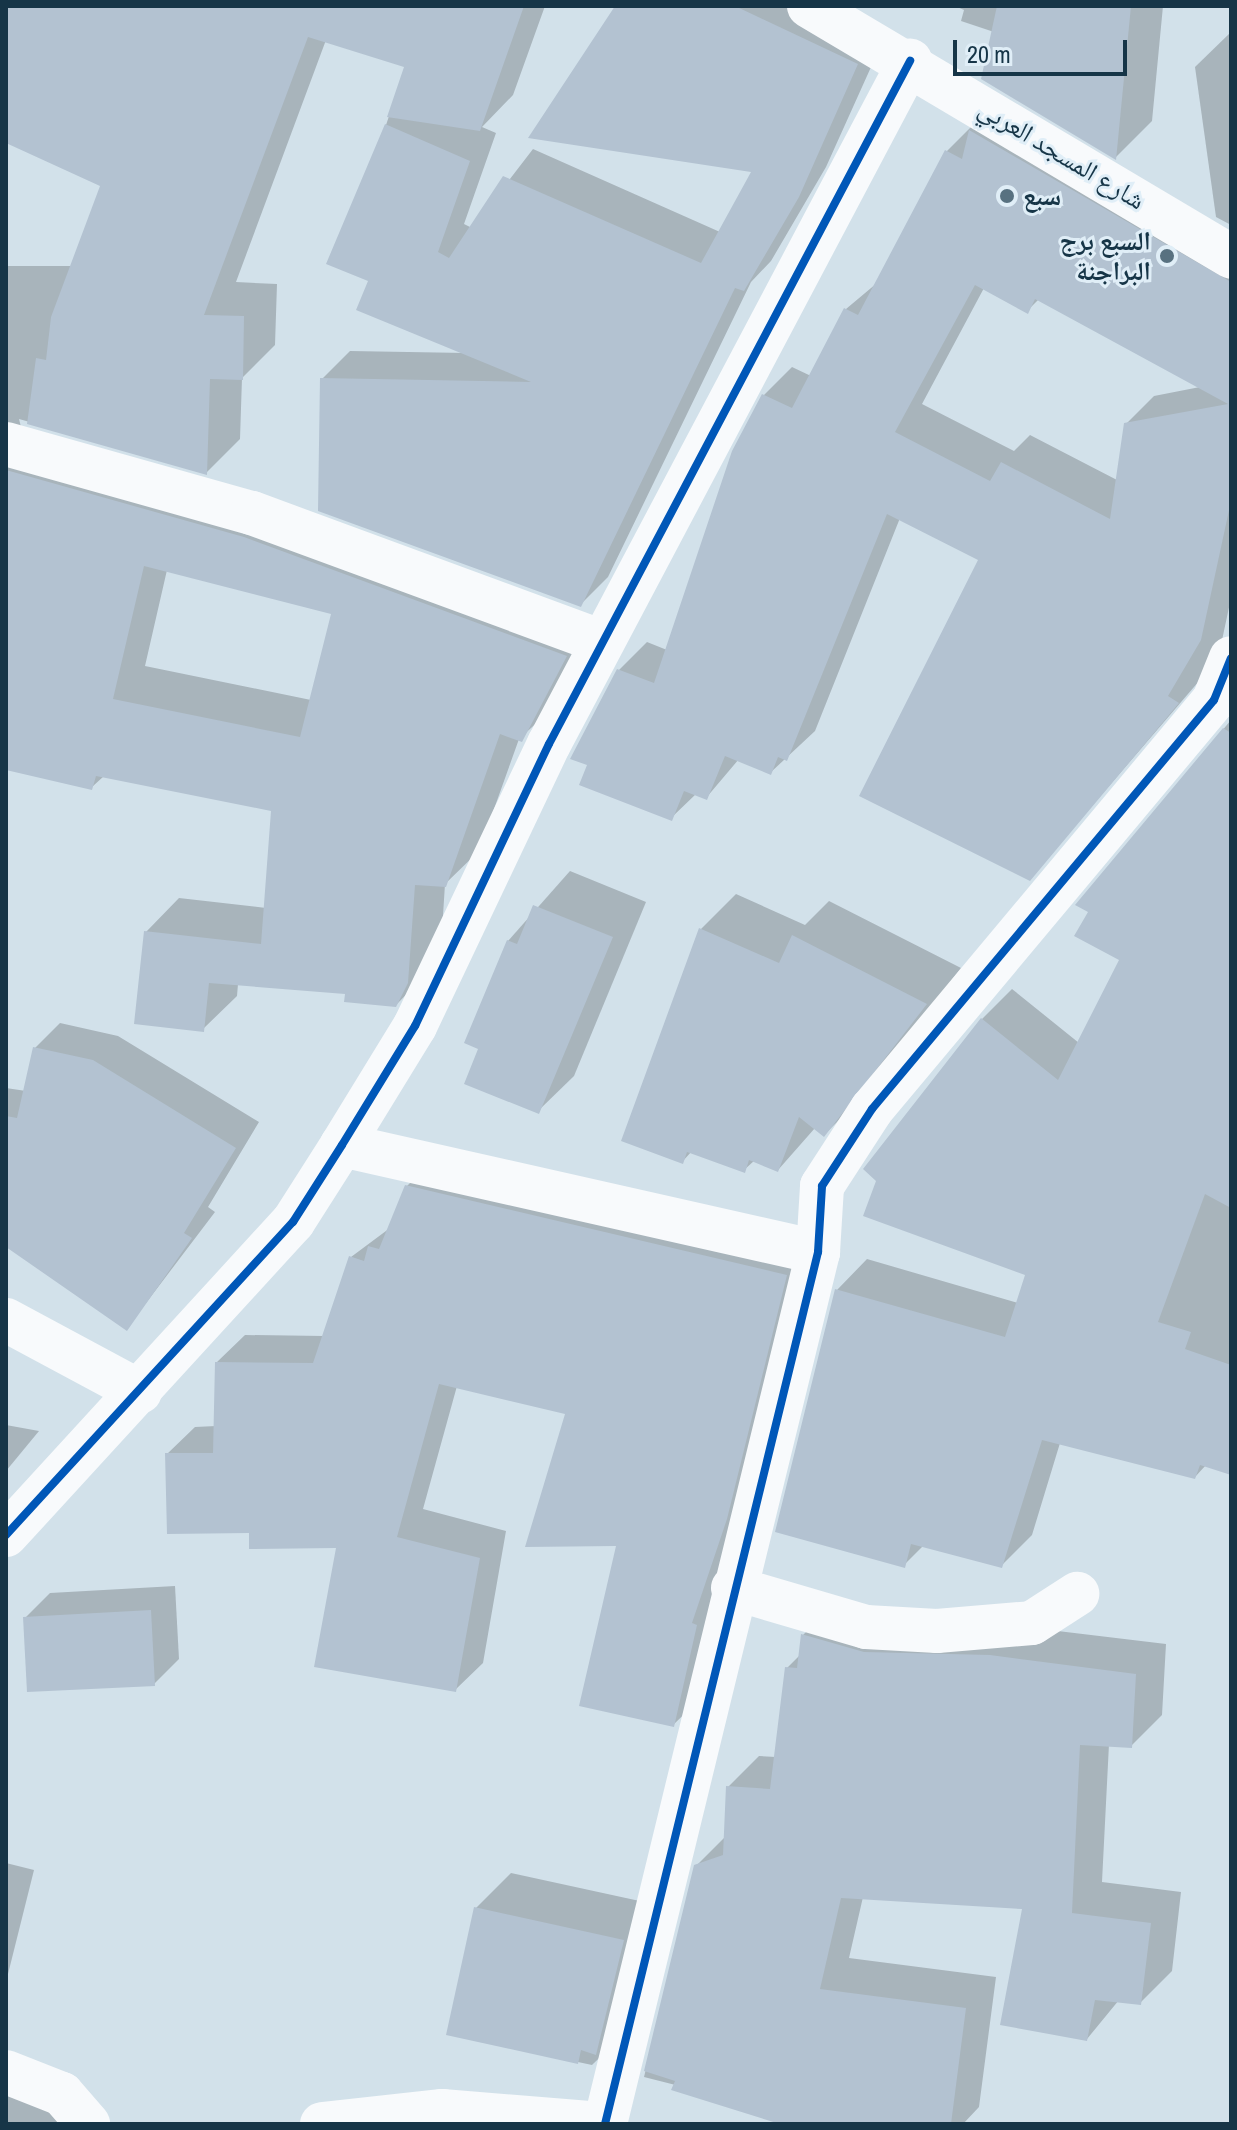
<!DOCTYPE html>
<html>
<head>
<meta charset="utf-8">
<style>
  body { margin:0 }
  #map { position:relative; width:1237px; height:2130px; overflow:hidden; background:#d2e1ea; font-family:"Archivo Narrow","Noto Naskh Arabic",sans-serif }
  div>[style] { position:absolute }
  .shadow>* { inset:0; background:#0003 }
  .building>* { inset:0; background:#b3c2d1 }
  .minor>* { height:44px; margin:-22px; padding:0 22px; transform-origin:22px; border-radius:22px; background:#f8fafc }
  .tertiary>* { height:44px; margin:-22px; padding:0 22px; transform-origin:22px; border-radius:22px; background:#f8fafc }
  .cycleway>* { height:8px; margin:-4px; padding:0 4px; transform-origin:4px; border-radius:4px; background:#0057b8 }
  .dots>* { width:22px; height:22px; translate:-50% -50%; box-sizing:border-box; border:4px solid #e0eef7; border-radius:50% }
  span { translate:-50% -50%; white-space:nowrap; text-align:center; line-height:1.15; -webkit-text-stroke:6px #e0eef7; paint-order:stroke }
  .street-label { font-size:26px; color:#163547 }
  .poi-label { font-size:26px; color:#163547; font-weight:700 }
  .left { translate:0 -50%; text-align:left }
  .right { translate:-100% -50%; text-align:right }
  .frame { position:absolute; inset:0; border:8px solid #163547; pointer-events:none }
  .scale { position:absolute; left:953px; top:40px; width:174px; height:36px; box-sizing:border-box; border:4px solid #163547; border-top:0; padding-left:10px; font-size:24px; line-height:28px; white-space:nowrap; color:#163547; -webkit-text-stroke:6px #e0eef7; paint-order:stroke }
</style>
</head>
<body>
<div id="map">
  <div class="shadow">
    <div style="clip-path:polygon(evenodd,6px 6px,545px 6px,513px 95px,482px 127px,496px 133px,464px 224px,472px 228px,533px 149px,720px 232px,754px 171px,618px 6px,820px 6px,885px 36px,826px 167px,771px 261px,751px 282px,608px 577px,580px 605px,322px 379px,350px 351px,466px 353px,370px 279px,386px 125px,406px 66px,326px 40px,236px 282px,277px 284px,275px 345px,242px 378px,240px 439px,207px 472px,19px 419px,21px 427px,599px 622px,555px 706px,519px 739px,479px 851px,445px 884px,441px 947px,429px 971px,396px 1005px,347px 992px,238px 984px,237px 996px,203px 1029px,146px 932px,179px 898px,266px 908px,274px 810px,104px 776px,92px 787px,6px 768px,6px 266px,74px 266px,103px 185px,6px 141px,6px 6px,167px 570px,333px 613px,311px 700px,145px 666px,167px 570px)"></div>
    <div style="clip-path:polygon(955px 6px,1163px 6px,1152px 121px,1116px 157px,994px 32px,961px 21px,964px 10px)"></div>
    <div style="clip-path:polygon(1231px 32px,1231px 225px,1216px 217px,1195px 67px)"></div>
    <div style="clip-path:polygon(evenodd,975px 123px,1231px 278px,1231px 598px,1218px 659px,1030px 878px,980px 560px,900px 518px,815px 731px,770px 773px,739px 759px,706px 798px,696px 794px,671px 818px,619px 670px,647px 642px,667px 650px,764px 395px,792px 367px,811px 376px,846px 309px,877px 283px,947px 151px,975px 123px,984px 288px,1027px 311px,1039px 299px,1200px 387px,1154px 396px,1126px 424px,1117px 480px,1030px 435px,1014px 451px,922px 404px,984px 288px)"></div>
    <div style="clip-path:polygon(1231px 720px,1231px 1473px,1206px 1465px,1195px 1477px,1060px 1443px,1032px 1535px,1002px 1565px,924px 1545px,904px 1565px,837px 1290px,867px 1259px,1018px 1303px,1027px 1274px,982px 1019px,1012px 989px,1079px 1043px,1122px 960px,1091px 911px,1078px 904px)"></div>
    <div style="clip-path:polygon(570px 871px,646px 902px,574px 1076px,538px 1111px,481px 1048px,508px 941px)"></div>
    <div style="clip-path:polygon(736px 894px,805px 925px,829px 901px,961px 968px,859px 1100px,824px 1135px,815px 1128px,778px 1170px,755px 1160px,744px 1170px,692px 1151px,682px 1162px,701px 929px)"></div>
    <div style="clip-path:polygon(60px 1023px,118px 1036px,259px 1122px,208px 1207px,215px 1212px,127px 1328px,6px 1226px,6px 1088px,26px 1091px,35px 1048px)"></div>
    <div style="clip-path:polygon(435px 1158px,813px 1248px,701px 1698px,673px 1725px,618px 1544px,568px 1413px,457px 1386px,423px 1509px,506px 1531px,483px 1663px,455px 1690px,338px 1546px,251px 1531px,167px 1454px,195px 1427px,216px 1426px,217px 1362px,245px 1335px,324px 1336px,351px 1257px,390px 1228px,407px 1186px)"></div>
    <div style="clip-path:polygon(6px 1425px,39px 1431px,6px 1471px)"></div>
    <div style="clip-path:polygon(175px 1586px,179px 1659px,154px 1684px,25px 1618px,50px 1593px)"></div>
    <div style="clip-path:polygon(834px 1604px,1166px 1644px,1162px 1715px,1131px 1746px,1109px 1744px,1102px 1882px,1181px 1892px,1172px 1971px,1141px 2002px,1119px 2000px,1087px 2039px,1025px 1907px,863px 1897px,849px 1958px,996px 1977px,979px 2107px,963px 2124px,829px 2124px,644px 2077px,696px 1866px,726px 1836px,728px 1787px,759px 1756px,776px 1757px,787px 1668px,800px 1655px,803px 1635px)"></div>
    <div style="clip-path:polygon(6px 1863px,34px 1870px,6px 1982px)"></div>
    <div style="clip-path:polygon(511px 1873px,658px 1905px,628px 2030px,592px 2065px,448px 2034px,476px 1908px)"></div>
    <div style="clip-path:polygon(6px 2051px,75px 2082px,85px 2124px,6px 2124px)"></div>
  </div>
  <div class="building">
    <div style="clip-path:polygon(6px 6px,524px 6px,480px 131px,387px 117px,404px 67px,308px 37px,204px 315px,244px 316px,243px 380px,210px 379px,207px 475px,27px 424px,36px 358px,46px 360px,51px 317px,100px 186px,6px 143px)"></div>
    <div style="clip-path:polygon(615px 6px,735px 6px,858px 64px,799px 197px,744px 291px,735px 288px,581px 607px,318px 511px,320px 378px,531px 382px,356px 310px,368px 281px,326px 264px,385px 124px,470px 161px,438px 252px,449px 258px,503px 176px,701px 263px,751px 172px,528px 138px)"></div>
    <div style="clip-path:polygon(997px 6px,1131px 6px,1116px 160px,981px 79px)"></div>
    <div style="clip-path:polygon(evenodd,969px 130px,1231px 282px,1231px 501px,1201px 640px,1168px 696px,1179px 703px,1030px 881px,859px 796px,978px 560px,887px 514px,787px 761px,778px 757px,771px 775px,725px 756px,707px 800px,684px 791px,672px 821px,579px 785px,587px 765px,570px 759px,617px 669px,654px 683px,732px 451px,762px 394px,792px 408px,844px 308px,858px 315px,945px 150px,962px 159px,969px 130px,975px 285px,1028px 314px,1035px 299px,1228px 404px,1124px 423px,1110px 519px,1001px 462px,990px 481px,895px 432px,975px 285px)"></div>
    <div style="clip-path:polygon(evenodd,6px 470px,244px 537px,567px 656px,522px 742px,500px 734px,446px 887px,415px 885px,408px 983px,396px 1007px,344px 1002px,345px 994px,209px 983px,204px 1032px,134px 1024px,144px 931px,261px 944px,271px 811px,96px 776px,92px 790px,6px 770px,6px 470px,144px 566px,331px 614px,300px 737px,113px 699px,144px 566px)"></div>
    <div style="clip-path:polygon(1223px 728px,1231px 733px,1231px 1208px,1205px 1194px,1158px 1322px,1191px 1332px,1185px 1349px,1231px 1365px,1231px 1475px,1200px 1465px,1195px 1479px,1042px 1440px,1002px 1568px,911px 1544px,905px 1568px,775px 1532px,835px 1289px,1005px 1337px,1025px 1275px,863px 1216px,876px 1181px,863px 1169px,981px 1018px,1058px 1080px,1119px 960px,1074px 936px,1088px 912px,1075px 905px)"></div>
    <div style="clip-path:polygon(533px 905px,613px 937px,539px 1114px,464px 1084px,478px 1049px,464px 1043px,507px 940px,517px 944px)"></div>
    <div style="clip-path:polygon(699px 928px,779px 963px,792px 935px,927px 1004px,824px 1137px,799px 1117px,778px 1172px,749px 1160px,745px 1173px,687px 1152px,683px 1164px,621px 1141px)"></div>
    <div style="clip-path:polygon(33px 1047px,93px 1060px,236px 1148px,184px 1233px,192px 1238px,127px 1331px,6px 1247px,6px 1116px,17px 1118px)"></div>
    <div style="clip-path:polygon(405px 1185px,787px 1275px,727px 1519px,692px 1623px,697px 1625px,674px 1727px,579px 1706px,616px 1546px,525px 1547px,565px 1414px,439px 1384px,397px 1537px,480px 1558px,456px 1692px,314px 1667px,336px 1548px,249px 1549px,249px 1533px,167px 1534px,165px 1453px,213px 1453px,215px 1362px,313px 1363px,349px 1256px,364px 1261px,368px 1246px,379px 1249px)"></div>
    <div style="clip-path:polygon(151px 1610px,155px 1686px,27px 1692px,23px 1617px)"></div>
    <div style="clip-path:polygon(801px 1634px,864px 1652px,990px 1655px,1136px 1674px,1132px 1748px,1080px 1745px,1072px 1913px,1151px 1923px,1141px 2005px,1095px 2000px,1087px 2041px,1000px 2025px,1022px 1909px,841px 1898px,820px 1989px,966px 2008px,951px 2124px,780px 2124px,671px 2090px,675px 2081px,644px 2071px,694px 1865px,723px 1855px,726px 1786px,770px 1789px,785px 1667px,797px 1668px)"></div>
    <div style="clip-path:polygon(474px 1907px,624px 1940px,596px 2055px,581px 2050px,578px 2064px,446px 2035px)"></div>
  </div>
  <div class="minor">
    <div style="left:6px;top:444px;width:255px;rotate:15.7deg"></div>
    <div style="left:252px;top:513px;width:373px;rotate:20.2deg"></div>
    <div style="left:342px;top:1145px;width:488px;rotate:12.7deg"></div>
    <div style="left:6px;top:1320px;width:152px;rotate:28.2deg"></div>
    <div style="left:6px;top:1535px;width:425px;rotate:-47.5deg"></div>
    <div style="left:293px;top:1222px;width:91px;rotate:-57.5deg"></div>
    <div style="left:342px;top:1145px;width:140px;rotate:-58.5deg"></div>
    <div style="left:415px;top:1026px;width:312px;rotate:-64.6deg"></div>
    <div style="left:549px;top:744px;width:773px;rotate:-62.14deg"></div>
    <div style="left:733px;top:1588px;width:139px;rotate:16.3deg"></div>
    <div style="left:866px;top:1627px;width:71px;rotate:3.2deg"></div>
    <div style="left:937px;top:1631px;width:95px;rotate:-4.8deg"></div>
    <div style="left:1032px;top:1623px;width:54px;rotate:-32.8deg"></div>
    <div style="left:6px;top:2072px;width:60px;rotate:21.4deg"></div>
    <div style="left:62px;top:2094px;width:40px;rotate:49deg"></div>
    <div style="left:605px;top:2124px;width:898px;rotate:-76.27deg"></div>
    <div style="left:818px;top:1252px;width:66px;rotate:-86.5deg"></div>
    <div style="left:822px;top:1186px;width:92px;rotate:-57deg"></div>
    <div style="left:872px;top:1109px;width:533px;rotate:-50.1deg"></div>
    <div style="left:1214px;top:700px;width:45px;rotate:-68deg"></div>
  </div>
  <div class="tertiary">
    <div style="left:809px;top:6px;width:491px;rotate:30.7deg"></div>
    <div style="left:322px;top:2124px;width:121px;rotate:-6.2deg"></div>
    <div style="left:442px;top:2111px;width:163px;rotate:4.6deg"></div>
  </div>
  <div class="cycleway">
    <div style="left:6px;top:1535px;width:425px;rotate:-47.5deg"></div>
    <div style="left:293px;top:1222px;width:91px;rotate:-57.5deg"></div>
    <div style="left:342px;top:1145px;width:140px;rotate:-58.5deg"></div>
    <div style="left:415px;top:1026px;width:312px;rotate:-64.6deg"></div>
    <div style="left:549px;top:744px;width:773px;rotate:-62.14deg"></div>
    <div style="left:605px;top:2124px;width:898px;rotate:-76.27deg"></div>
    <div style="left:818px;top:1252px;width:66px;rotate:-86.5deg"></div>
    <div style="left:822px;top:1186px;width:92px;rotate:-57deg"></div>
    <div style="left:872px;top:1109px;width:533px;rotate:-50.1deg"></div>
    <div style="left:1214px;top:700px;width:45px;rotate:-68deg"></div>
  </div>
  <div class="dots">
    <div style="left:1007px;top:196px;background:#587180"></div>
    <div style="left:1167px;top:256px;background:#587180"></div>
  </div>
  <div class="street-label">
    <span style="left:1062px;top:154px;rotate:31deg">شارع المسجد العربي</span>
  </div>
  <div class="poi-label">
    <span class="left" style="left:1023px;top:196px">سبع</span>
    <span class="right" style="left:1151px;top:256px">السبع برج<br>البراجنة</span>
  </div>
  <div class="frame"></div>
  <div class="scale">20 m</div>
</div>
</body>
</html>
